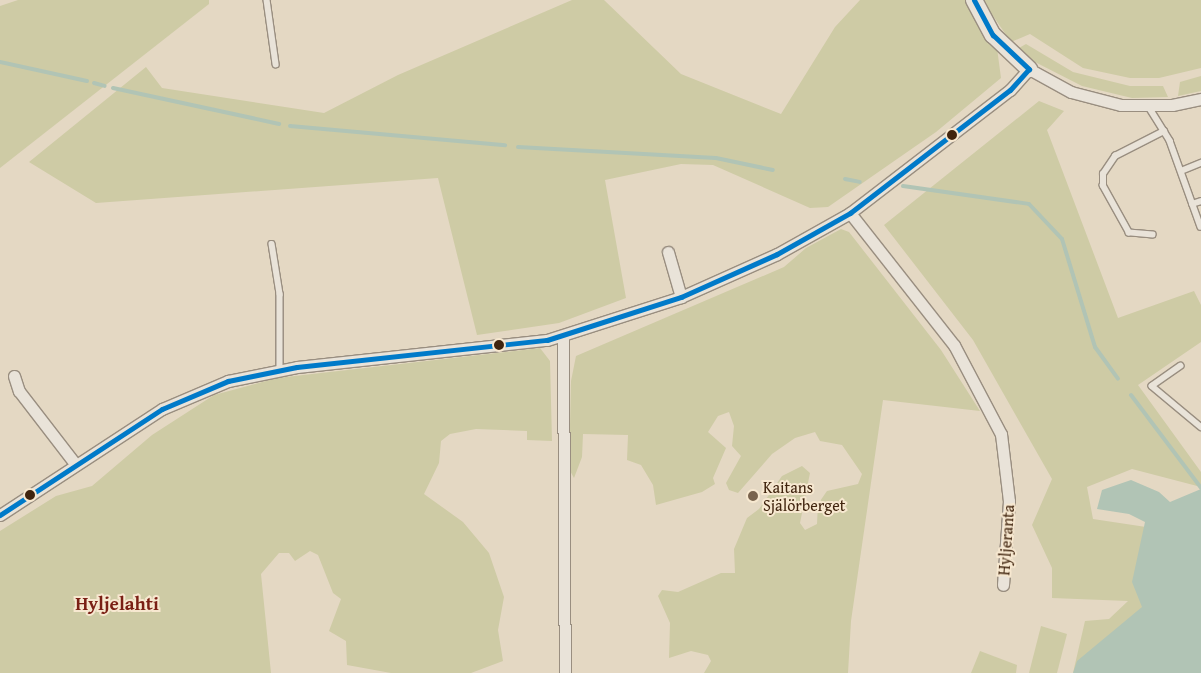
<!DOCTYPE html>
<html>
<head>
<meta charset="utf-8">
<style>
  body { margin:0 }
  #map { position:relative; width:1201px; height:673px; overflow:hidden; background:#e4d8c3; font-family:"Gentium Book Plus",serif }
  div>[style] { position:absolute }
  .green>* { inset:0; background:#cecba5 }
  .water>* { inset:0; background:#b1c4b5 }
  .stream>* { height:4px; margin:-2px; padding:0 2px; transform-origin:2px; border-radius:2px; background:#b1c4b5 }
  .roads { filter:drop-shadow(1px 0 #998e80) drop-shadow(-1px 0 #998e80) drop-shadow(0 1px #998e80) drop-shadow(0 -1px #998e80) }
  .lane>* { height:5.5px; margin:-2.75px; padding:0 2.75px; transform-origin:2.75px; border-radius:2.75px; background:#e9e3d9 }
  .street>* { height:11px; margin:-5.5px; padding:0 5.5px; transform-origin:5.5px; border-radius:5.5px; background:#e9e3d9 }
  .secondary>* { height:16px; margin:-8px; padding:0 8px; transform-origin:8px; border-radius:8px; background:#e9e3d9 }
  .bus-1>* { height:5px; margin:-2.5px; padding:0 2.5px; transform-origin:2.5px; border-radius:2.5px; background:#007ac9 }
  .dots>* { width:14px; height:14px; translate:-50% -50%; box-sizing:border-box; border:2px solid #f7e8d0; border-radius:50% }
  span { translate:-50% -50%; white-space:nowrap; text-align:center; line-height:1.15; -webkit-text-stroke:4px #f7e8d0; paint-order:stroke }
  .poi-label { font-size:16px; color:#40240e }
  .left { translate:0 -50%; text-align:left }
  .street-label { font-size:16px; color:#40240e }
  .quarter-label { font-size:19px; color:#7a1f14; font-weight:700 }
</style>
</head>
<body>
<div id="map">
  <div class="green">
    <div style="clip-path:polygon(18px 0,209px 0,209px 4px,0 168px,0 6px)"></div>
    <div style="clip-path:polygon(572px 0,604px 0,681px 74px,781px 114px,835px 27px,860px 0,971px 0,997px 48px,1001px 78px,936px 132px,828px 207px,810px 208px,713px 165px,681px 164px,605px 180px,626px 298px,559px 323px,477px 335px,438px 178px,96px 203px,29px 162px,146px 67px,162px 88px,324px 113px,398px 75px)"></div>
    <div style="clip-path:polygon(982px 0,1201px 0,1201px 68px,1159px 78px,1130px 78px,1083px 68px,1030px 34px,1011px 42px)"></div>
    <div style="clip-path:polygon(1026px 44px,1073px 72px,1130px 86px,1163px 86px,1168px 97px,1132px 98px,1082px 86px,1035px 62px,1019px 48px)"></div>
    <div style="clip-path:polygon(1201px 76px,1201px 91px,1178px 96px,1180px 82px)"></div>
    <div style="clip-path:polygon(1039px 101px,1064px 111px,1047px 130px,1118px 318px,1194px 291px,1201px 305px,1201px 342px,1138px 385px,1201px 472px,1201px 487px,1132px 469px,1087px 487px,1093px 519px,1146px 527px,1161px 599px,1073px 673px,1085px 621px,1109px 619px,1128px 601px,1052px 598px,1052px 568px,1032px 525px,1052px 479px,973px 340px,884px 225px)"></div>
    <div style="clip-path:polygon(841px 229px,849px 232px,941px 350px,980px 411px,883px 400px,851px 621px,848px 673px,704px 673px,711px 661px,708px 655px,691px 651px,669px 658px,670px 623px,658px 596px,662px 590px,678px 592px,721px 573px,735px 573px,734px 549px,747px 518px,759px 509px,782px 476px,802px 466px,810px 473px,800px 523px,805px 530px,817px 524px,818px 504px,827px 491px,858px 484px,862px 474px,842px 445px,820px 441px,815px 432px,795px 438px,772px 454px,738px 493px,729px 490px,726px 483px,741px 456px,732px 446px,734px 426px,729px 412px,718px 416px,708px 432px,726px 448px,713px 478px,715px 484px,702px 492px,656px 505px,653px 485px,641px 465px,627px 460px,628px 435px,583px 434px,582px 457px,574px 478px,569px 469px,571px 381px,576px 356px,784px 267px,806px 248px)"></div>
    <div style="clip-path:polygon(540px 348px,550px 361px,552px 441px,527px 440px,527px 431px,476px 429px,450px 434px,441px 441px,439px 463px,424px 494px,463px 522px,489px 553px,504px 597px,498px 630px,503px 661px,471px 673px,391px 673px,347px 665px,346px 641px,329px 631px,341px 599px,333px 593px,318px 555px,310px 551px,295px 561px,289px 553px,279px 553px,261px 574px,271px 673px,0 673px,0 531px,56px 496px,92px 486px,152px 435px,214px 395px,277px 378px)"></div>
    <div style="clip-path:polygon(1041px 626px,1067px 634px,1057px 673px,1029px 673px)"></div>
    <div style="clip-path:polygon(980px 651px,1017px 665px,1016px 673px,971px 673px)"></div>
  </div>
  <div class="water">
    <div style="clip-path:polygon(1131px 480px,1159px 492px,1170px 502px,1201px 489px,1201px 673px,1073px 673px,1077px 661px,1142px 607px,1132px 582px,1145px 522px,1129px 514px,1097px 509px,1102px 490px)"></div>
  </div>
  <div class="stream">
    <div style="left:0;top:62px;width:89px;rotate:12.3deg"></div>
    <div style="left:94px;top:83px;width:11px;rotate:15deg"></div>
    <div style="left:113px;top:88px;width:170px;rotate:12.2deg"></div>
    <div style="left:290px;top:126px;width:216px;rotate:5.1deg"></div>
    <div style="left:518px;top:147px;width:198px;rotate:3.2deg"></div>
    <div style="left:716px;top:158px;width:58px;rotate:11.9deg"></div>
    <div style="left:845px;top:179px;width:15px;rotate:11deg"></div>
    <div style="left:903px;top:186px;width:127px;rotate:8.1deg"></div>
    <div style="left:1029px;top:204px;width:48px;rotate:46.7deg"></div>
    <div style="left:1062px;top:239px;width:113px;rotate:73deg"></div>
    <div style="left:1095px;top:347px;width:39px;rotate:54deg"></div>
    <div style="left:1131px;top:395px;width:116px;rotate:53deg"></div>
  </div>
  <div class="roads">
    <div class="lane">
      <div style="left:267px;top:0;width:65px;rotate:82deg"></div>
      <div style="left:1149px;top:107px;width:40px;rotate:58deg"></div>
      <div style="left:1170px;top:141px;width:91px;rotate:70.2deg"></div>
      <div style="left:1181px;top:171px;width:22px;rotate:-22deg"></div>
      <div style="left:1192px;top:204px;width:9px;rotate:-18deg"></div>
      <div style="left:1153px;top:235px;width:24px;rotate:-175deg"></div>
      <div style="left:1129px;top:233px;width:54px;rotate:-119deg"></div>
      <div style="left:1103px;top:186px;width:12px;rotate:-90deg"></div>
      <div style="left:1103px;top:174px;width:22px;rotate:-56deg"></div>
      <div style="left:1115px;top:156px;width:55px;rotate:-27deg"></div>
      <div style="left:272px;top:244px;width:51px;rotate:80.9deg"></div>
      <div style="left:280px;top:294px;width:75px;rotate:90deg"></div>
      <div style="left:1181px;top:366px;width:35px;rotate:145deg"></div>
      <div style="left:1152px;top:386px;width:64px;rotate:39.9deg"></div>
    </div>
    <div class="street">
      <div style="left:850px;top:213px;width:168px;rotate:51.8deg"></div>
      <div style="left:954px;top:345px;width:101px;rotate:62.2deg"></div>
      <div style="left:1001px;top:434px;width:67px;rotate:83.2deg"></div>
      <div style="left:1009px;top:501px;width:84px;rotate:94.1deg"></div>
      <div style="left:668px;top:252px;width:47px;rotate:73.9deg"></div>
      <div style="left:563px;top:336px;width:337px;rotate:89.7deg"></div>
      <div style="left:14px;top:376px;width:16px;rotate:72deg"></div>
      <div style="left:19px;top:391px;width:93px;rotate:52.4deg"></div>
      <div style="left:0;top:515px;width:194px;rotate:-33.2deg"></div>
      <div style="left:162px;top:409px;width:72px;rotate:-23deg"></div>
      <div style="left:228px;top:381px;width:70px;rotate:-11.5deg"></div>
      <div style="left:297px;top:367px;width:251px;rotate:-6.2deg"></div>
      <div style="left:547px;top:340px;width:141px;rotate:-17.8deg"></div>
      <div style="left:681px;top:297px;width:105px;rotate:-24.1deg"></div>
      <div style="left:777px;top:254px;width:84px;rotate:-29.3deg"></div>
      <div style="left:850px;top:213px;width:202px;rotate:-37.6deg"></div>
      <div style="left:1010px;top:90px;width:28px;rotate:-48deg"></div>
      <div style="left:1029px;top:69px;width:48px;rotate:28.7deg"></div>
      <div style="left:1071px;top:92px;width:52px;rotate:14.6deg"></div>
      <div style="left:1121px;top:105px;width:51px"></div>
      <div style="left:1172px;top:105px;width:30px;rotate:-12deg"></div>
    </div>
    <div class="secondary">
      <div style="left:974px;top:0;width:40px;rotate:62deg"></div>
      <div style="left:993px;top:35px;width:50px;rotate:43.4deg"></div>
    </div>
  </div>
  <div class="bus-1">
    <div style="left:974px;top:0;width:40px;rotate:62deg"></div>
    <div style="left:993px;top:35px;width:50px;rotate:43.4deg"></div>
    <div style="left:0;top:515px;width:194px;rotate:-33.2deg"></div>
    <div style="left:162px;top:409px;width:72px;rotate:-23deg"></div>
    <div style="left:228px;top:381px;width:70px;rotate:-11.5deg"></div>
    <div style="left:297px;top:367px;width:251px;rotate:-6.2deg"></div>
    <div style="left:547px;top:340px;width:141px;rotate:-17.8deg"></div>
    <div style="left:681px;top:297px;width:105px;rotate:-24.1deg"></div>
    <div style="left:777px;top:254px;width:84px;rotate:-29.3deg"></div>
    <div style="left:850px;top:213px;width:202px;rotate:-37.6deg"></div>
    <div style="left:1010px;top:90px;width:28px;rotate:-48deg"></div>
  </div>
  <div class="dots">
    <div style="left:952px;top:135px;background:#40240e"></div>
    <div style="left:499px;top:345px;background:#40240e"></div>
    <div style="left:30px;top:495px;background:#40240e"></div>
    <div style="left:753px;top:496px;background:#79634d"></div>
  </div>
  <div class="poi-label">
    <span class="left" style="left:763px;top:496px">Kaitans<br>Själörberget</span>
  </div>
  <div class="street-label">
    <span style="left:1006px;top:540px;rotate:-86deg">Hyljeranta</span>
  </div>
  <div class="quarter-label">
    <span style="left:117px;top:604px">Hyljelahti</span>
  </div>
</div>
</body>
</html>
